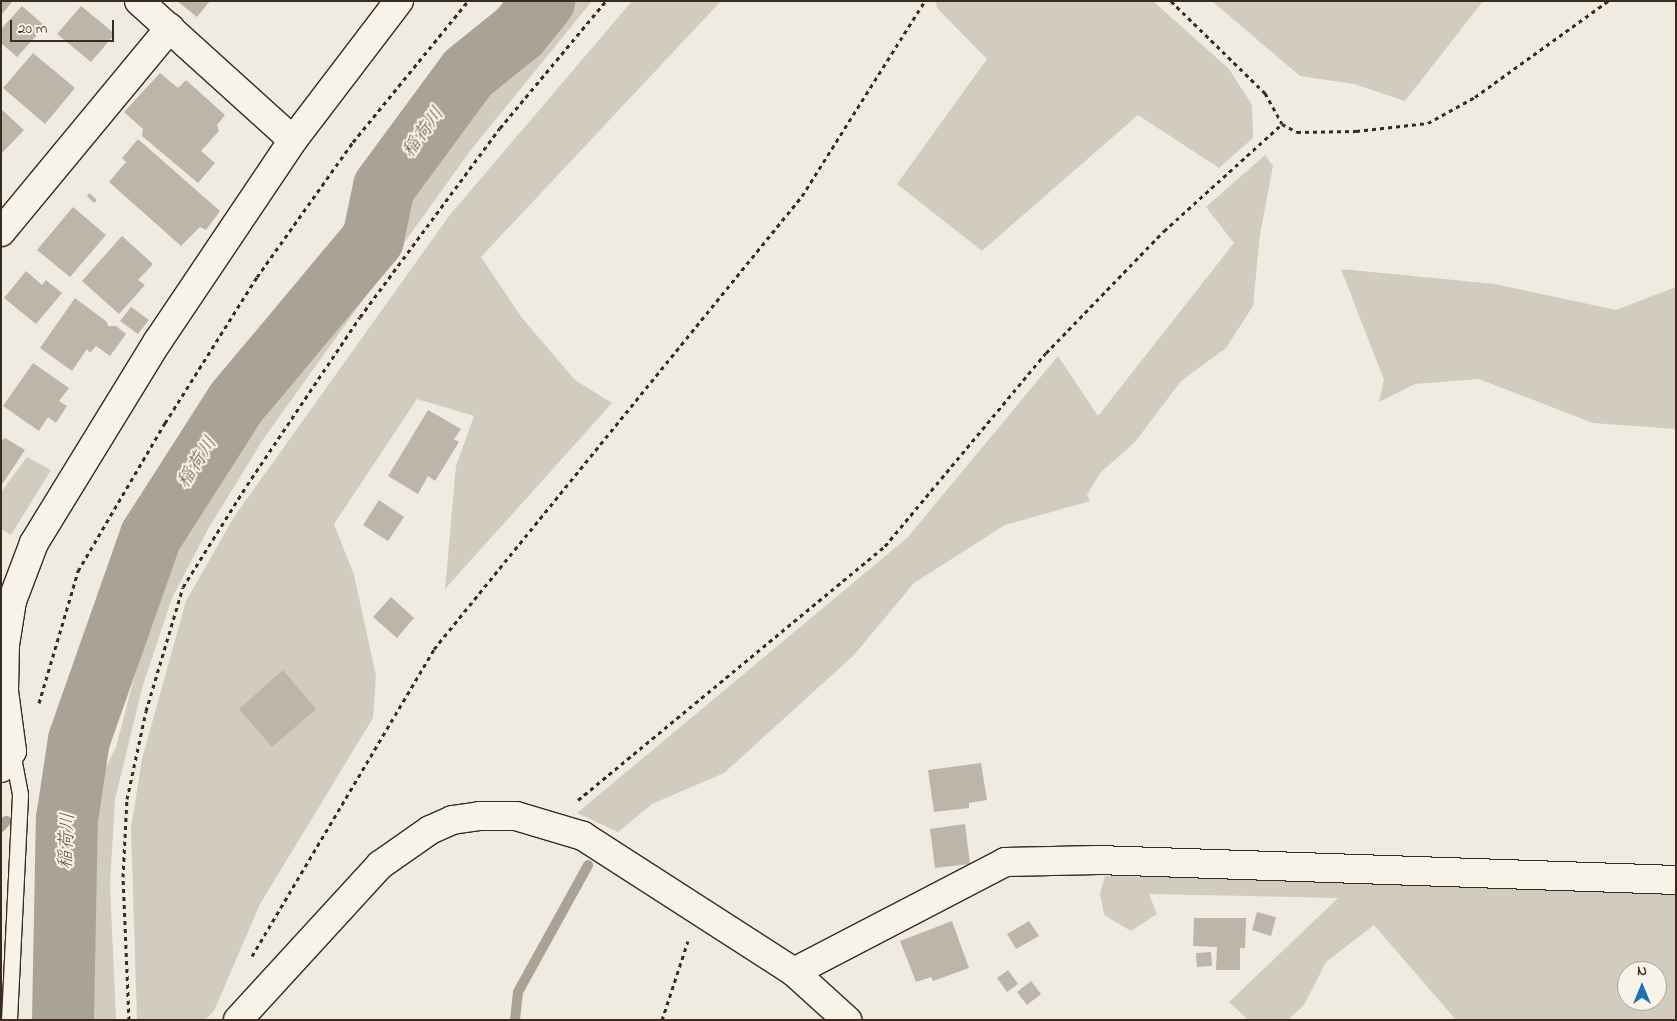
<!DOCTYPE html>
<html>
<head>
<meta charset="utf-8">
<style>
  body { margin:0 }
  #map { position:relative; width:1677px; height:1021px; overflow:hidden; background:#efebe0; font-family:"Indie Flower","Klee One",sans-serif }
  div>[style] { position:absolute }
  .green>* { inset:0; background:#d1cbc0 }
  .stream>* { height:10px; margin:-5px; padding:0 5px; transform-origin:5px; border-radius:5px; background:#aaa296 }
  .river>* { height:62px; margin:-31px; padding:0 31px; transform-origin:31px; border-radius:31px; background:#aaa296 }
  .building>* { inset:0; background:#bdb5aa }
  .path>* { height:3px; margin-top:-1.5px; transform-origin:0; background:repeating-linear-gradient(90deg,#3b2a1e 0 4px,transparent 0 8px) }
  .roads { filter:drop-shadow(1px 0 #3b2a1e) drop-shadow(-1px 0 #3b2a1e) drop-shadow(0 1px #3b2a1e) drop-shadow(0 -1px #3b2a1e) }
  .lane>* { height:15px; margin:-7.5px; padding:0 7.5px; transform-origin:7.5px; border-radius:7.5px; background:#f7f3e8 }
  .street>* { height:28px; margin:-14px; padding:0 14px; transform-origin:14px; border-radius:14px; background:#f7f3e8 }
  .secondary>* { height:28px; margin:-14px; padding:0 14px; transform-origin:14px; border-radius:14px; background:#f7f3e8 }
  span { translate:-50% -50%; white-space:nowrap; text-align:center; line-height:1.15; -webkit-text-stroke:4.5px #f7f3e8; paint-order:stroke }
  .water-label { font-size:19px; color:#625448; font-style:italic }
  .frame { position:absolute; inset:0; border:2px solid #3b2a1e; pointer-events:none }
  .north { position:absolute; left:1617px; top:961px; width:50px; height:50px; box-sizing:border-box; background:#f7f3e8; border:1px solid #aca397; border-radius:50%; rotate:0deg; font-size:14px; font-weight:700; line-height:20px; text-align:center; color:#3b2a1e }
  .north::after { content:''; display:block; margin:auto; width:18px; height:22px; background:#1f6fb2; clip-path:polygon(50% 0,100% 100%,50% 72%,0 100%) }
  .scale { position:absolute; left:10px; top:20px; width:104px; height:22px; box-sizing:border-box; border:2px solid #3b2a1e; border-top:0; padding-left:6px; font-size:15px; line-height:18px; white-space:nowrap; color:#3b2a1e; -webkit-text-stroke:4px #f7f3e8; paint-order:stroke }
</style>
</head>
<body>
<div id="map">
  <div class="green">
    <div style="clip-path:polygon(566px 1px,592px 1px,470px 151px,264px 438px,208px 529px,172px 598px,143px 685px,115px 799px,110px 884px,116px 1020px,72px 1020px,86px 809px,116px 747px,153px 606px,184px 538px,252px 435px,379px 259px,438px 144px,493px 86px,523px 46px)"></div>
    <div style="clip-path:polygon(632px 1px,721px 1px,481px 257px,522px 318px,575px 380px,612px 403px,445px 589px,456px 466px,474px 416px,417px 399px,334px 524px,354px 575px,376px 676px,373px 718px,260px 904px,214px 1011px,205px 1020px,137px 1020px,131px 828px,142px 759px,186px 601px,234px 517px,449px 216px)"></div>
    <div style="clip-path:polygon(936px 1px,1153px 1px,1229px 69px,1252px 105px,1253px 138px,1219px 168px,1138px 115px,982px 251px,897px 184px,987px 59px,937px 8px)"></div>
    <div style="clip-path:polygon(1212px 1px,1483px 1px,1405px 101px,1354px 84px,1300px 76px)"></div>
    <div style="clip-path:polygon(1265px 155px,1273px 166px,1260px 234px,1253px 306px,1226px 348px,1181px 381px,1135px 442px,1100px 473px,1087px 495px,1090px 501px,1005px 525px,914px 583px,854px 655px,724px 773px,652px 804px,618px 832px,577px 813px,907px 538px,1058px 356px,1098px 416px,1234px 243px,1206px 207px)"></div>
    <div style="clip-path:polygon(1341px 269px,1495px 284px,1616px 310px,1676px 287px,1676px 429px,1593px 423px,1479px 379px,1415px 384px,1379px 402px,1384px 380px)"></div>
    <div style="clip-path:polygon(27px 457px,51px 470px,11px 535px,1px 529px,1px 492px)"></div>
    <div style="clip-path:polygon(evenodd,1105px 876px,1331px 880px,1676px 894px,1676px 1020px,1456px 1020px,1374px 925px,1326px 962px,1304px 1005px,1288px 1020px,1248px 1020px,1229px 1002px,1338px 898px,1149px 894px,1157px 914px,1131px 931px,1104px 915px,1100px 893px,1105px 876px,1627px 971px,1657px 971px,1657px 1001px,1627px 1001px,1627px 971px)"></div>
  </div>
  <div class="stream">
    <div style="left:1px;top:827px;width:8px;rotate:-50deg"></div>
    <div style="left:515px;top:1020px;width:28px;rotate:-84deg"></div>
    <div style="left:518px;top:992px;width:145px;rotate:-61.1deg"></div>
  </div>
  <div class="river">
    <div style="left:63px;top:1020px;width:201px;rotate:-88.9deg"></div>
    <div style="left:67px;top:819px;width:80px;rotate:-81.4deg"></div>
    <div style="left:79px;top:740px;width:216px;rotate:-70.6deg"></div>
    <div style="left:151px;top:536px;width:158px;rotate:-57.4deg"></div>
    <div style="left:236px;top:403px;width:214px;rotate:-50.1deg"></div>
    <div style="left:373px;top:239px;width:53px;rotate:-78.1deg"></div>
    <div style="left:384px;top:187px;width:142px;rotate:-53.6deg"></div>
    <div style="left:468px;top:73px;width:65px;rotate:-38.8deg"></div>
    <div style="left:519px;top:32px;width:40px;rotate:-51deg"></div>
  </div>
  <div class="building">
    <div style="clip-path:polygon(1px 1px,13px 1px,1px 15px)"></div>
    <div style="clip-path:polygon(177px 1px,210px 1px,197px 17px)"></div>
    <div style="clip-path:polygon(22px 6px,45px 26px,17px 57px,1px 43px,1px 29px)"></div>
    <div style="clip-path:polygon(81px 6px,115px 34px,91px 62px,57px 34px)"></div>
    <div style="clip-path:polygon(33px 53px,75px 88px,45px 124px,3px 88px)"></div>
    <div style="clip-path:polygon(160px 73px,178px 88px,186px 80px,225px 115px,217px 125px,219px 131px,201px 151px,215px 163px,198px 183px,142px 136px,143px 129px,124px 112px)"></div>
    <div style="clip-path:polygon(1px 109px,24px 130px,1px 154px)"></div>
    <div style="clip-path:polygon(138px 139px,220px 211px,206px 230px,200px 227px,181px 246px,109px 182px,126px 162px,122px 158px)"></div>
    <div style="clip-path:polygon(89px 193px,97px 200px,94px 203px,87px 196px)"></div>
    <div style="clip-path:polygon(73px 207px,106px 235px,70px 277px,37px 250px)"></div>
    <div style="clip-path:polygon(122px 236px,153px 264px,138px 280px,145px 285px,119px 314px,82px 281px)"></div>
    <div style="clip-path:polygon(26px 271px,42px 285px,46px 280px,62px 293px,36px 324px,4px 298px)"></div>
    <div style="clip-path:polygon(75px 298px,107px 322px,108px 326px,116px 326px,126px 334px,110px 356px,96px 346px,90px 353px,87px 349px,72px 371px,40px 348px)"></div>
    <div style="clip-path:polygon(131px 307px,149px 320px,138px 334px,120px 321px)"></div>
    <div style="clip-path:polygon(33px 363px,69px 388px,59px 401px,67px 406px,56px 423px,48px 417px,39px 431px,3px 406px)"></div>
    <div style="clip-path:polygon(428px 410px,461px 429px,454px 439px,459px 442px,435px 481px,428px 476px,418px 494px,388px 476px)"></div>
    <div style="clip-path:polygon(5px 438px,25px 450px,1px 486px,1px 441px)"></div>
    <div style="clip-path:polygon(379px 500px,404px 517px,388px 541px,363px 525px)"></div>
    <div style="clip-path:polygon(391px 597px,414px 618px,397px 638px,373px 617px)"></div>
    <div style="clip-path:polygon(283px 670px,316px 709px,272px 747px,239px 709px)"></div>
    <div style="clip-path:polygon(981px 763px,987px 800px,969px 803px,969px 808px,934px 812px,928px 770px)"></div>
    <div style="clip-path:polygon(965px 824px,970px 864px,935px 868px,930px 829px)"></div>
    <div style="clip-path:polygon(1257px 912px,1276px 917px,1271px 936px,1252px 930px)"></div>
    <div style="clip-path:polygon(1194px 918px,1246px 918px,1245px 948px,1240px 948px,1240px 970px,1216px 970px,1217px 947px,1193px 946px)"></div>
    <div style="clip-path:polygon(952px 921px,969px 968px,933px 981px,931px 977px,916px 982px,900px 941px)"></div>
    <div style="clip-path:polygon(1029px 921px,1039px 936px,1016px 949px,1007px 934px)"></div>
    <div style="clip-path:polygon(1211px 952px,1212px 966px,1197px 967px,1196px 953px)"></div>
    <div style="clip-path:polygon(1008px 970px,1018px 984px,1007px 992px,997px 978px)"></div>
    <div style="clip-path:polygon(1031px 981px,1041px 994px,1027px 1005px,1017px 992px)"></div>
  </div>
  <div class="path">
    <div style="left:1171px;top:1px;width:132px;rotate:44.4deg"></div>
    <div style="left:1265px;top:93px;width:35px;rotate:61deg"></div>
    <div style="left:1282px;top:124px;width:17px;rotate:28deg"></div>
    <div style="left:1297px;top:132px;width:59px;rotate:-1deg"></div>
    <div style="left:1356px;top:131px;width:72px;rotate:-6.3deg"></div>
    <div style="left:1428px;top:123px;width:54px;rotate:-29deg"></div>
    <div style="left:1475px;top:97px;width:164px;rotate:-35.8deg"></div>
    <div style="left:39px;top:703px;width:138px;rotate:-73.5deg"></div>
    <div style="left:78px;top:571px;width:172px;rotate:-59.6deg"></div>
    <div style="left:165px;top:423px;width:173px;rotate:-57.8deg"></div>
    <div style="left:257px;top:277px;width:166px;rotate:-54.6deg"></div>
    <div style="left:353px;top:142px;width:182px;rotate:-50.8deg"></div>
    <div style="left:578px;top:800px;width:398px;rotate:-39.6deg"></div>
    <div style="left:885px;top:546px;width:251px;rotate:-50.2deg"></div>
    <div style="left:1046px;top:353px;width:170px;rotate:-46deg"></div>
    <div style="left:1164px;top:231px;width:159px;rotate:-42.2deg"></div>
    <div style="left:252px;top:956px;width:357px;rotate:-59.3deg"></div>
    <div style="left:434px;top:649px;width:584px;rotate:-50.91deg"></div>
    <div style="left:802px;top:196px;width:231px;rotate:-57.8deg"></div>
    <div style="left:129px;top:1020px;width:143px;rotate:-92.4deg"></div>
    <div style="left:123px;top:877px;width:78px;rotate:-87.1deg"></div>
    <div style="left:127px;top:799px;width:90px;rotate:-77.8deg"></div>
    <div style="left:146px;top:711px;width:129px;rotate:-73.4deg"></div>
    <div style="left:183px;top:587px;width:120px;rotate:-57.9deg"></div>
    <div style="left:247px;top:485px;width:202px;rotate:-56.1deg"></div>
    <div style="left:360px;top:317px;width:235px;rotate:-53.5deg"></div>
    <div style="left:500px;top:128px;width:165px;rotate:-50.2deg"></div>
    <div style="left:662px;top:1020px;width:83px;rotate:-71.8deg"></div>
  </div>
  <div class="roads">
    <div class="lane">
      <div style="left:9px;top:1020px;width:226px;rotate:-87.2deg"></div>
      <div style="left:20px;top:794px;width:43px;rotate:-100.8deg"></div>
    </div>
    <div class="street">
      <div style="left:1px;top:232px;width:265px;rotate:-50.4deg"></div>
      <div style="left:1px;top:768px;width:20px;rotate:-57deg"></div>
      <div style="left:12px;top:751px;width:61px;rotate:-97.6deg"></div>
      <div style="left:4px;top:691px;width:46px;rotate:-88.8deg"></div>
      <div style="left:5px;top:645px;width:45px;rotate:-81deg"></div>
      <div style="left:12px;top:601px;width:62px;rotate:-69.2deg"></div>
      <div style="left:34px;top:543px;width:237px;rotate:-58.5deg"></div>
      <div style="left:158px;top:341px;width:242px;rotate:-56.1deg"></div>
      <div style="left:293px;top:140px;width:175px;rotate:-52.7deg"></div>
      <div style="left:794px;top:972px;width:238px;rotate:-27.5deg"></div>
      <div style="left:1005px;top:862px;width:93px;rotate:-1.2deg"></div>
      <div style="left:1098px;top:860px;width:578px;rotate:1.98deg"></div>
      <div style="left:238px;top:1020px;width:210px;rotate:-47.5deg"></div>
      <div style="left:380px;top:865px;width:61px;rotate:-35deg"></div>
      <div style="left:430px;top:830px;width:24px;rotate:-24deg"></div>
      <div style="left:452px;top:820px;width:27px;rotate:-8deg"></div>
      <div style="left:479px;top:816px;width:37px"></div>
      <div style="left:516px;top:816px;width:70px;rotate:16.6deg"></div>
      <div style="left:583px;top:836px;width:251px;rotate:32.8deg"></div>
      <div style="left:794px;top:972px;width:72px;rotate:42.2deg"></div>
    </div>
    <div class="secondary">
      <div style="left:139px;top:1px;width:207px;rotate:42.1deg"></div>
    </div>
  </div>
  <div class="water-label">
    <span style="left:424px;top:133px;rotate:-54deg">稲荷川</span>
    <span style="left:198px;top:463px;rotate:-57deg">稲荷川</span>
    <span style="left:68px;top:841px;rotate:-87deg">稲荷川</span>
  </div>
  <div class="frame"></div>
  <div class="north">N</div>
  <div class="scale">20 m</div>
</div>
</body>
</html>
